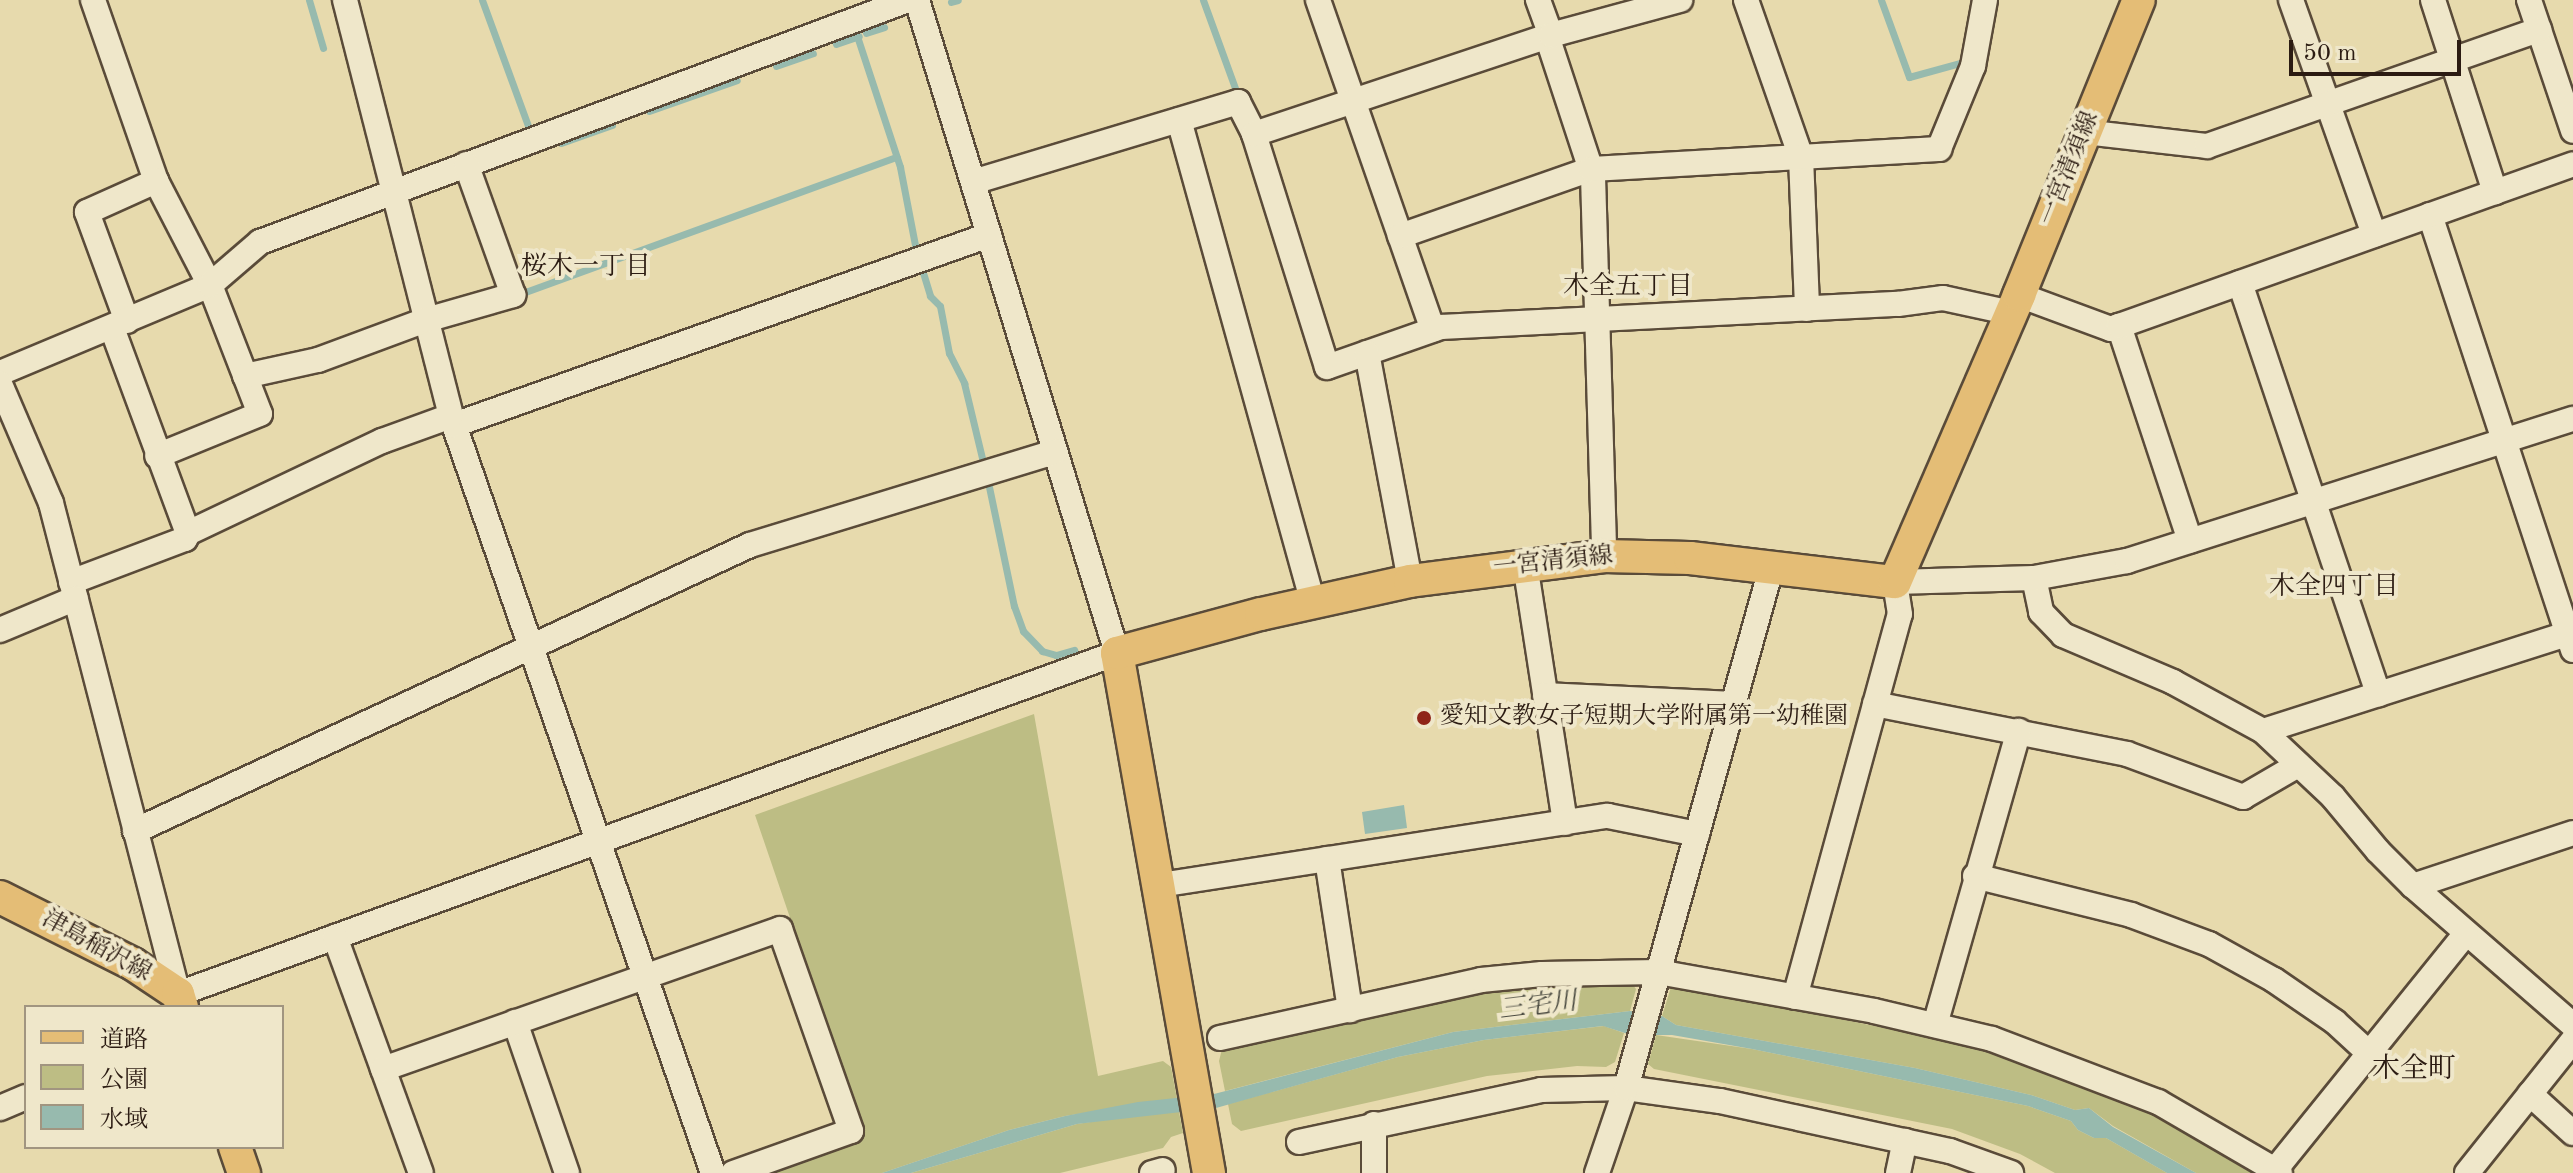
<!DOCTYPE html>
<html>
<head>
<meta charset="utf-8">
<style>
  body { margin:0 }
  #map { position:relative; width:2573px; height:1173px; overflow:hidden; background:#e7daad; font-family:"Old Standard TT","Noto Serif JP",serif }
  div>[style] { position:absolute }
  .green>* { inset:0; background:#bdbd84 }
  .water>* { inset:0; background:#97baae }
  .stream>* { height:7px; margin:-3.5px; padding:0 3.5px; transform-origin:3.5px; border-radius:3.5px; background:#97baae }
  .roads { filter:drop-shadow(2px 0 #5a4b39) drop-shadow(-2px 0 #5a4b39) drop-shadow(0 2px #5a4b39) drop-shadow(0 -2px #5a4b39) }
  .minor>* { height:24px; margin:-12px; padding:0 12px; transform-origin:12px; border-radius:12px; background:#efe7ca }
  .major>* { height:32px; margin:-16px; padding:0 16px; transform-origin:16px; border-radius:16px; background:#e4bd76 }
  .dots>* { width:22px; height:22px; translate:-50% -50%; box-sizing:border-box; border:4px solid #efe7ca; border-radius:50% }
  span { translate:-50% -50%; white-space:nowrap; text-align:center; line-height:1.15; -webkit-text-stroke:8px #efe7ca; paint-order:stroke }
  .street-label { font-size:24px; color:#2b1b12 }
  .poi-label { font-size:24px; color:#2b1b12 }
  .left { translate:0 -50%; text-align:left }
  .neighbourhood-label { font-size:26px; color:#2b1b12 }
  .water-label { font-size:26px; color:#4b4b41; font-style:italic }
  .quarter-label { font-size:28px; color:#2b1b12 }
  .legend { position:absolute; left:24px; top:1005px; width:260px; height:144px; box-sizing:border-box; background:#efe7ca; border:2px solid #a19580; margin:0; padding:10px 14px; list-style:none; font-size:24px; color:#2b1b12 }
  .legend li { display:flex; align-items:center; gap:16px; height:40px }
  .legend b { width:40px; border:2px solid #a19580 }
  .scale { position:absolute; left:2289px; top:40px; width:172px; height:36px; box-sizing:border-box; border:4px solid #2b1b12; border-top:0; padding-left:10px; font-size:24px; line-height:28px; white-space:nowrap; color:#2b1b12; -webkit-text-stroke:6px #efe7ca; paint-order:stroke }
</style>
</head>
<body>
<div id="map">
  <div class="green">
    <div style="clip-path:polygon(1034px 714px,1098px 1076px,1163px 1061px,1171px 1067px,1177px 1099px,1065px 1116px,1009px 1130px,882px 1173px,760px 1173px,864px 1135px,755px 815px)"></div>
    <div style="clip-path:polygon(1630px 981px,1636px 989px,1630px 1011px,1453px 1032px,1225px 1091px,1219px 1061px,1222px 1049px,1515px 984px)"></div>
    <div style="clip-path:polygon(1678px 986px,2002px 1052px,2109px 1090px,2186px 1127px,2263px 1173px,2196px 1173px,2113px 1126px,2089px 1108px,2075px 1110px,2031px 1095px,1915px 1068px,1676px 1025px,1662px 1016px,1671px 987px)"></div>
    <div style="clip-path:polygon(1604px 1026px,1624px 1033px,1615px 1062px,1606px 1067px,1577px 1066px,1487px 1076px,1241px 1131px,1232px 1124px,1228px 1104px,1398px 1057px,1484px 1040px)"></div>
    <div style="clip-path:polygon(1656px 1035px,1752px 1049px,2028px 1106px,2071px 1121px,2078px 1130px,2094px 1138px,2106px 1138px,2167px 1173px,2055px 1173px,2020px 1154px,1952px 1129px,1654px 1069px,1648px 1064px)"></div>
    <div style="clip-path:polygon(1156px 1112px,1179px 1112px,1183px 1133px,1171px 1137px,1163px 1148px,1060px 1173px,911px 1173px,1077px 1124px)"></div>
  </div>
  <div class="water">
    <div style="clip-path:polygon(1404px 805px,1407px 828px,1365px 834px,1362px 812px)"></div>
    <div style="clip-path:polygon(1630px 1011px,1662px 1016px,1676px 1025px,1915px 1068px,2031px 1095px,2075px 1110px,2089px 1108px,2113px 1127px,2196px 1173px,2167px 1173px,2106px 1138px,2094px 1138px,2078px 1130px,2071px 1121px,2028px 1106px,1752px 1049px,1672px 1035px,1631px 1035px,1603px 1026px,1484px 1040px,1398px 1057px,1216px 1108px,1077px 1124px,911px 1173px,882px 1173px,1009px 1130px,1065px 1116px,1138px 1102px,1214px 1094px,1453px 1032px)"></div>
  </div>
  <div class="stream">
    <div style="left:309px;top:0;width:50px;rotate:73.7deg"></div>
    <div style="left:482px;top:0;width:134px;rotate:69.9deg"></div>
    <div style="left:1203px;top:0;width:102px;rotate:70deg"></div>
    <div style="left:1881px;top:0;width:82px;rotate:70deg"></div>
    <div style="left:1909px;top:77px;width:57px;rotate:-15.3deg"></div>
    <div style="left:951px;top:2px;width:7px;rotate:-16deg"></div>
    <div style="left:866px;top:33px;width:19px;rotate:-18deg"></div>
    <div style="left:857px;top:36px;width:138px;rotate:71.8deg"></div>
    <div style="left:900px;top:167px;width:85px;rotate:79.1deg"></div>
    <div style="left:836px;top:44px;width:24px;rotate:-19deg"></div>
    <div style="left:776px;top:66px;width:39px;rotate:-19deg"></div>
    <div style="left:649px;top:111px;width:93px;rotate:-19.4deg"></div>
    <div style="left:561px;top:143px;width:54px;rotate:-19.4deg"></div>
    <div style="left:921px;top:266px;width:31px;rotate:73deg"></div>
    <div style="left:930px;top:296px;width:14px;rotate:45deg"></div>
    <div style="left:940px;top:306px;width:48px;rotate:79.2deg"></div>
    <div style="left:949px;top:353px;width:34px;rotate:63deg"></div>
    <div style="left:964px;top:383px;width:81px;rotate:76.5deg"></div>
    <div style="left:517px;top:295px;width:404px;rotate:-20deg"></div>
    <div style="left:988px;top:482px;width:127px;rotate:78.2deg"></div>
    <div style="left:1014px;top:606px;width:27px;rotate:70deg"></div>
    <div style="left:1023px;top:631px;width:28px;rotate:46deg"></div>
    <div style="left:1042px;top:651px;width:15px;rotate:16deg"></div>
    <div style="left:1056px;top:655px;width:19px;rotate:-16deg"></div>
  </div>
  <div class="roads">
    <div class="minor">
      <div style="left:93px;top:0;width:192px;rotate:70.8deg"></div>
      <div style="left:156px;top:181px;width:117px;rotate:62.6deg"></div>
      <div style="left:210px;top:285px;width:138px;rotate:68.8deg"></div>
      <div style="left:260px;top:414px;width:111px;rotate:157.8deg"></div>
      <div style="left:345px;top:0;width:429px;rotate:75.7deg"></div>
      <div style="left:451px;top:416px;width:801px;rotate:70.91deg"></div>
      <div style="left:1318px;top:0;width:349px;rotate:70.8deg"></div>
      <div style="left:1538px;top:0;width:37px;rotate:70deg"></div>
      <div style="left:1746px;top:0;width:166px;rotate:70.7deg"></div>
      <div style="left:1801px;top:157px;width:152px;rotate:87.7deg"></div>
      <div style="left:2291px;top:0;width:249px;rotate:70.5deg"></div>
      <div style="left:2433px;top:0;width:202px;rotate:72.1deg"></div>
      <div style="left:2529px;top:0;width:138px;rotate:71.4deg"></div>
      <div style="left:1547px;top:36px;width:147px;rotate:71.8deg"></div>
      <div style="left:1593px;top:176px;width:380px;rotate:88.3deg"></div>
      <div style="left:1179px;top:120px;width:501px;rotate:74.49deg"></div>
      <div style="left:2084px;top:132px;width:124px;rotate:6.5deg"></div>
      <div style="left:2207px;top:146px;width:352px;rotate:-19.3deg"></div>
      <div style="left:1254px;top:134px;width:244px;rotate:72.6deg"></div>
      <div style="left:1327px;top:367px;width:121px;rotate:-19.3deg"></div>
      <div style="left:1441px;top:327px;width:458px;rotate:-2.9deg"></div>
      <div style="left:1898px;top:304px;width:45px;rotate:-7.6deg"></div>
      <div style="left:1943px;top:298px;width:71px;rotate:12.3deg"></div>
      <div style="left:973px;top:182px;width:277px;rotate:-16.8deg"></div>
      <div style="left:1238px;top:102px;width:36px;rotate:63deg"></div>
      <div style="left:1254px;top:134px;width:313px;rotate:-18.4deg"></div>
      <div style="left:1551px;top:35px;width:134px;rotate:-15.2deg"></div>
      <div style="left:2430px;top:215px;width:458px;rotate:71.8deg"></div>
      <div style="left:1400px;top:236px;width:202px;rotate:-19.3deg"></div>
      <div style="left:1591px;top:169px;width:349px;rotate:-3.3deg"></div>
      <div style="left:1939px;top:149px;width:90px;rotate:-67.7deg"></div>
      <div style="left:1973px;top:66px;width:67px;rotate:-79.7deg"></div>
      <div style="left:2240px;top:283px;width:434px;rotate:71.4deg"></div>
      <div style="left:2019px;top:295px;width:98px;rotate:20.3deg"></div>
      <div style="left:2111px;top:329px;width:9px;rotate:-21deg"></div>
      <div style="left:2119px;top:326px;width:226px;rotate:71.7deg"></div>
      <div style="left:127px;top:321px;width:116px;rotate:-110.2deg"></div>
      <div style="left:87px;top:212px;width:76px;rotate:-24.2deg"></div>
      <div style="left:2119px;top:326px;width:482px;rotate:-19.6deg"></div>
      <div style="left:112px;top:328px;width:219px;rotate:69.7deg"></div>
      <div style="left:1367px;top:353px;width:232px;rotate:79.3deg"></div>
      <div style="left:0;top:373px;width:228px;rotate:-22.7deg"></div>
      <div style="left:210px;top:285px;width:66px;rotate:-40.7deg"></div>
      <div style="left:260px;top:242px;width:692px;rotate:-20.48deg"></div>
      <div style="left:245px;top:376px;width:75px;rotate:-12.4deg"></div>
      <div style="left:318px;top:360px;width:115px;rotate:-20.3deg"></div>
      <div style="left:426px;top:320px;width:91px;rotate:-16deg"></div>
      <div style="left:513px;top:295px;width:139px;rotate:-109.7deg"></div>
      <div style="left:0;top:384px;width:129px;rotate:66.8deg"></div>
      <div style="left:51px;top:503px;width:507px;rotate:75.5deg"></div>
      <div style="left:178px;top:994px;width:999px;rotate:-19.96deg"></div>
      <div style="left:1117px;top:653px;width:683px;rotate:-107.03deg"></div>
      <div style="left:454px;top:425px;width:568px;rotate:-19.55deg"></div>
      <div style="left:1525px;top:564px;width:262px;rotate:81.2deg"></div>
      <div style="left:2034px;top:578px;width:35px;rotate:78deg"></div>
      <div style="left:2041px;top:612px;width:32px;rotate:46deg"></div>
      <div style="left:2063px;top:635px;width:120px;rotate:23.1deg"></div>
      <div style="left:2173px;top:682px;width:102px;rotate:28.6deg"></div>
      <div style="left:71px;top:582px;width:122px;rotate:-20.7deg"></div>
      <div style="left:185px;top:539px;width:7px;rotate:-63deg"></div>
      <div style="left:188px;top:533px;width:215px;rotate:-25.4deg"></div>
      <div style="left:382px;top:441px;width:73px;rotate:-19.9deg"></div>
      <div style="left:0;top:630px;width:82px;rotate:-22.8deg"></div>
      <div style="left:2573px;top:632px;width:325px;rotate:162.3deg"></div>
      <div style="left:2263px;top:731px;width:96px;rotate:43.3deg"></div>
      <div style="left:2333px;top:797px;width:70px;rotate:50.2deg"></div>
      <div style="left:2378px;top:851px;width:49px;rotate:45deg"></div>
      <div style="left:2413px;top:886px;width:212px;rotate:41deg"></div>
      <div style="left:1545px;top:695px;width:188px;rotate:2.7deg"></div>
      <div style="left:1875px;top:704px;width:257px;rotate:11.2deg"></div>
      <div style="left:2127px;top:754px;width:124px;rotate:20.3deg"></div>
      <div style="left:2243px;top:797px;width:64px;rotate:-30.2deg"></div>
      <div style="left:135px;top:831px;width:678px;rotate:-24.94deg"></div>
      <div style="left:750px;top:545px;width:319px;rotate:-17deg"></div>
      <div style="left:1327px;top:859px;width:153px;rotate:81.3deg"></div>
      <div style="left:1975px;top:876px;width:161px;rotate:14deg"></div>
      <div style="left:2131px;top:915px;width:83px;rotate:20.4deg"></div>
      <div style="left:2209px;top:944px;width:74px;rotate:29deg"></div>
      <div style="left:2274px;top:980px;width:74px;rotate:34.5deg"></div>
      <div style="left:2335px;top:1022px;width:46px;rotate:42.4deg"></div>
      <div style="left:1160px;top:885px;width:453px;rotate:-8.8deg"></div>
      <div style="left:1608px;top:816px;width:91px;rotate:11.4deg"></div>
      <div style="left:2413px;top:886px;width:169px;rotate:-18.3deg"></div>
      <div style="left:335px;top:937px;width:251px;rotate:70deg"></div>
      <div style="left:1795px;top:997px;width:397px;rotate:-74.7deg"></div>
      <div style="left:1900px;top:614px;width:32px;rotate:-99deg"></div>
      <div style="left:1895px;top:582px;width:139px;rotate:-1.6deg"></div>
      <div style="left:2034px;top:578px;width:95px;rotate:-10.4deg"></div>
      <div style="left:2127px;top:561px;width:468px;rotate:-17.7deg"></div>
      <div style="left:515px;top:1022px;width:160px;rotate:71deg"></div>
      <div style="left:1935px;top:1025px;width:306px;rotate:-74.1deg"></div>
      <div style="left:1220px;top:1038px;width:267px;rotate:-12.5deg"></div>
      <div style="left:1481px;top:980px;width:61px;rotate:-5.6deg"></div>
      <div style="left:1542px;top:974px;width:116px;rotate:-1deg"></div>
      <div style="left:1658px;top:972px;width:219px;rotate:10.2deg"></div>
      <div style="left:1874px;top:1011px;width:121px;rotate:13.3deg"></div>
      <div style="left:1992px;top:1039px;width:178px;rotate:20.8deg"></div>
      <div style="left:2158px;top:1102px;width:141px;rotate:30.2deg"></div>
      <div style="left:383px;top:1069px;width:421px;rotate:-19.4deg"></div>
      <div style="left:780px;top:929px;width:214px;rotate:70.6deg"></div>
      <div style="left:851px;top:1131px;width:125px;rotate:160.4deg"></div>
      <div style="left:2530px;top:1094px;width:58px;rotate:42.2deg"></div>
      <div style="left:0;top:1108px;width:28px;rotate:-23deg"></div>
      <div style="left:1299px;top:1142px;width:248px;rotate:-12.1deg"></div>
      <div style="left:1541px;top:1090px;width:85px;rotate:-1.3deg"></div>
      <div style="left:1626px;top:1088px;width:95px;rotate:7.9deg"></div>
      <div style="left:1720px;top:1101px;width:235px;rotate:12.3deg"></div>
      <div style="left:1950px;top:1151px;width:65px;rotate:19.8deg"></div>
      <div style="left:2275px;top:1170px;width:304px;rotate:-51.1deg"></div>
      <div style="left:1152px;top:1173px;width:11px;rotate:-15deg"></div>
      <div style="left:1374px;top:1173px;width:49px;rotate:-90deg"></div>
      <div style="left:1597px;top:1173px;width:90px;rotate:-71.2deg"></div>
      <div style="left:1626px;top:1088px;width:539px;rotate:-74.39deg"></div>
      <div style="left:1898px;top:1173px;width:33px;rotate:-78deg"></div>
      <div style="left:2467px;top:1173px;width:170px;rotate:-51.4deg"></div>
    </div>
    <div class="major">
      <div style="left:0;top:897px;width:149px;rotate:26.7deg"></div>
      <div style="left:133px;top:964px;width:54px;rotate:33.7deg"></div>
      <div style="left:178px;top:994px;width:14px;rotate:73deg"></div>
      <div style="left:235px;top:1147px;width:28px;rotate:71deg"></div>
      <div style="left:1209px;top:1173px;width:528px;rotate:-100.03deg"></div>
      <div style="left:1117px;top:653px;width:149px;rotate:-15.2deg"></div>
      <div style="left:1261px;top:614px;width:153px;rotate:-12.5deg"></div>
      <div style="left:1410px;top:581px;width:196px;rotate:-7.3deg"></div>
      <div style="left:1604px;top:556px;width:86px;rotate:1.3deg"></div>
      <div style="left:1690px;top:558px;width:206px;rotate:6.7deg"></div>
      <div style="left:1895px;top:582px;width:313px;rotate:-66.6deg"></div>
      <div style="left:2019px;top:295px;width:318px;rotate:-67.9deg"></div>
    </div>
  </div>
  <div class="dots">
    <div style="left:1424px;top:718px;background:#8f2418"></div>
  </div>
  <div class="street-label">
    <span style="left:2070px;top:169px;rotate:-68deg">一宮清須線</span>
    <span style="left:1553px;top:563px;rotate:-6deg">一宮清須線</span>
    <span style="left:96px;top:947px;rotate:29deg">津島稲沢線</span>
  </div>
  <div class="poi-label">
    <span class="left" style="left:1440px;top:718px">愛知文教女子短期大学附属第一幼稚園</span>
  </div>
  <div class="neighbourhood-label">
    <span style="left:586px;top:268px">桜木一丁目</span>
    <span style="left:1628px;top:288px">木全五丁目</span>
    <span style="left:2334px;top:588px">木全四丁目</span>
  </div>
  <div class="water-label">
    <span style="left:1538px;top:1007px;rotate:-7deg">三宅川</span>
  </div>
  <div class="quarter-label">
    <span style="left:2414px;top:1070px">木全町</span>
  </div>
  <ul class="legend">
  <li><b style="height:10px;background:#e4bd76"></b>道路</li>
  <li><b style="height:22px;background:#bdbd84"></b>公園</li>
  <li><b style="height:22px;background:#97baae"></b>水域</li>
  </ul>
  <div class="scale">50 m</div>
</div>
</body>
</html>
